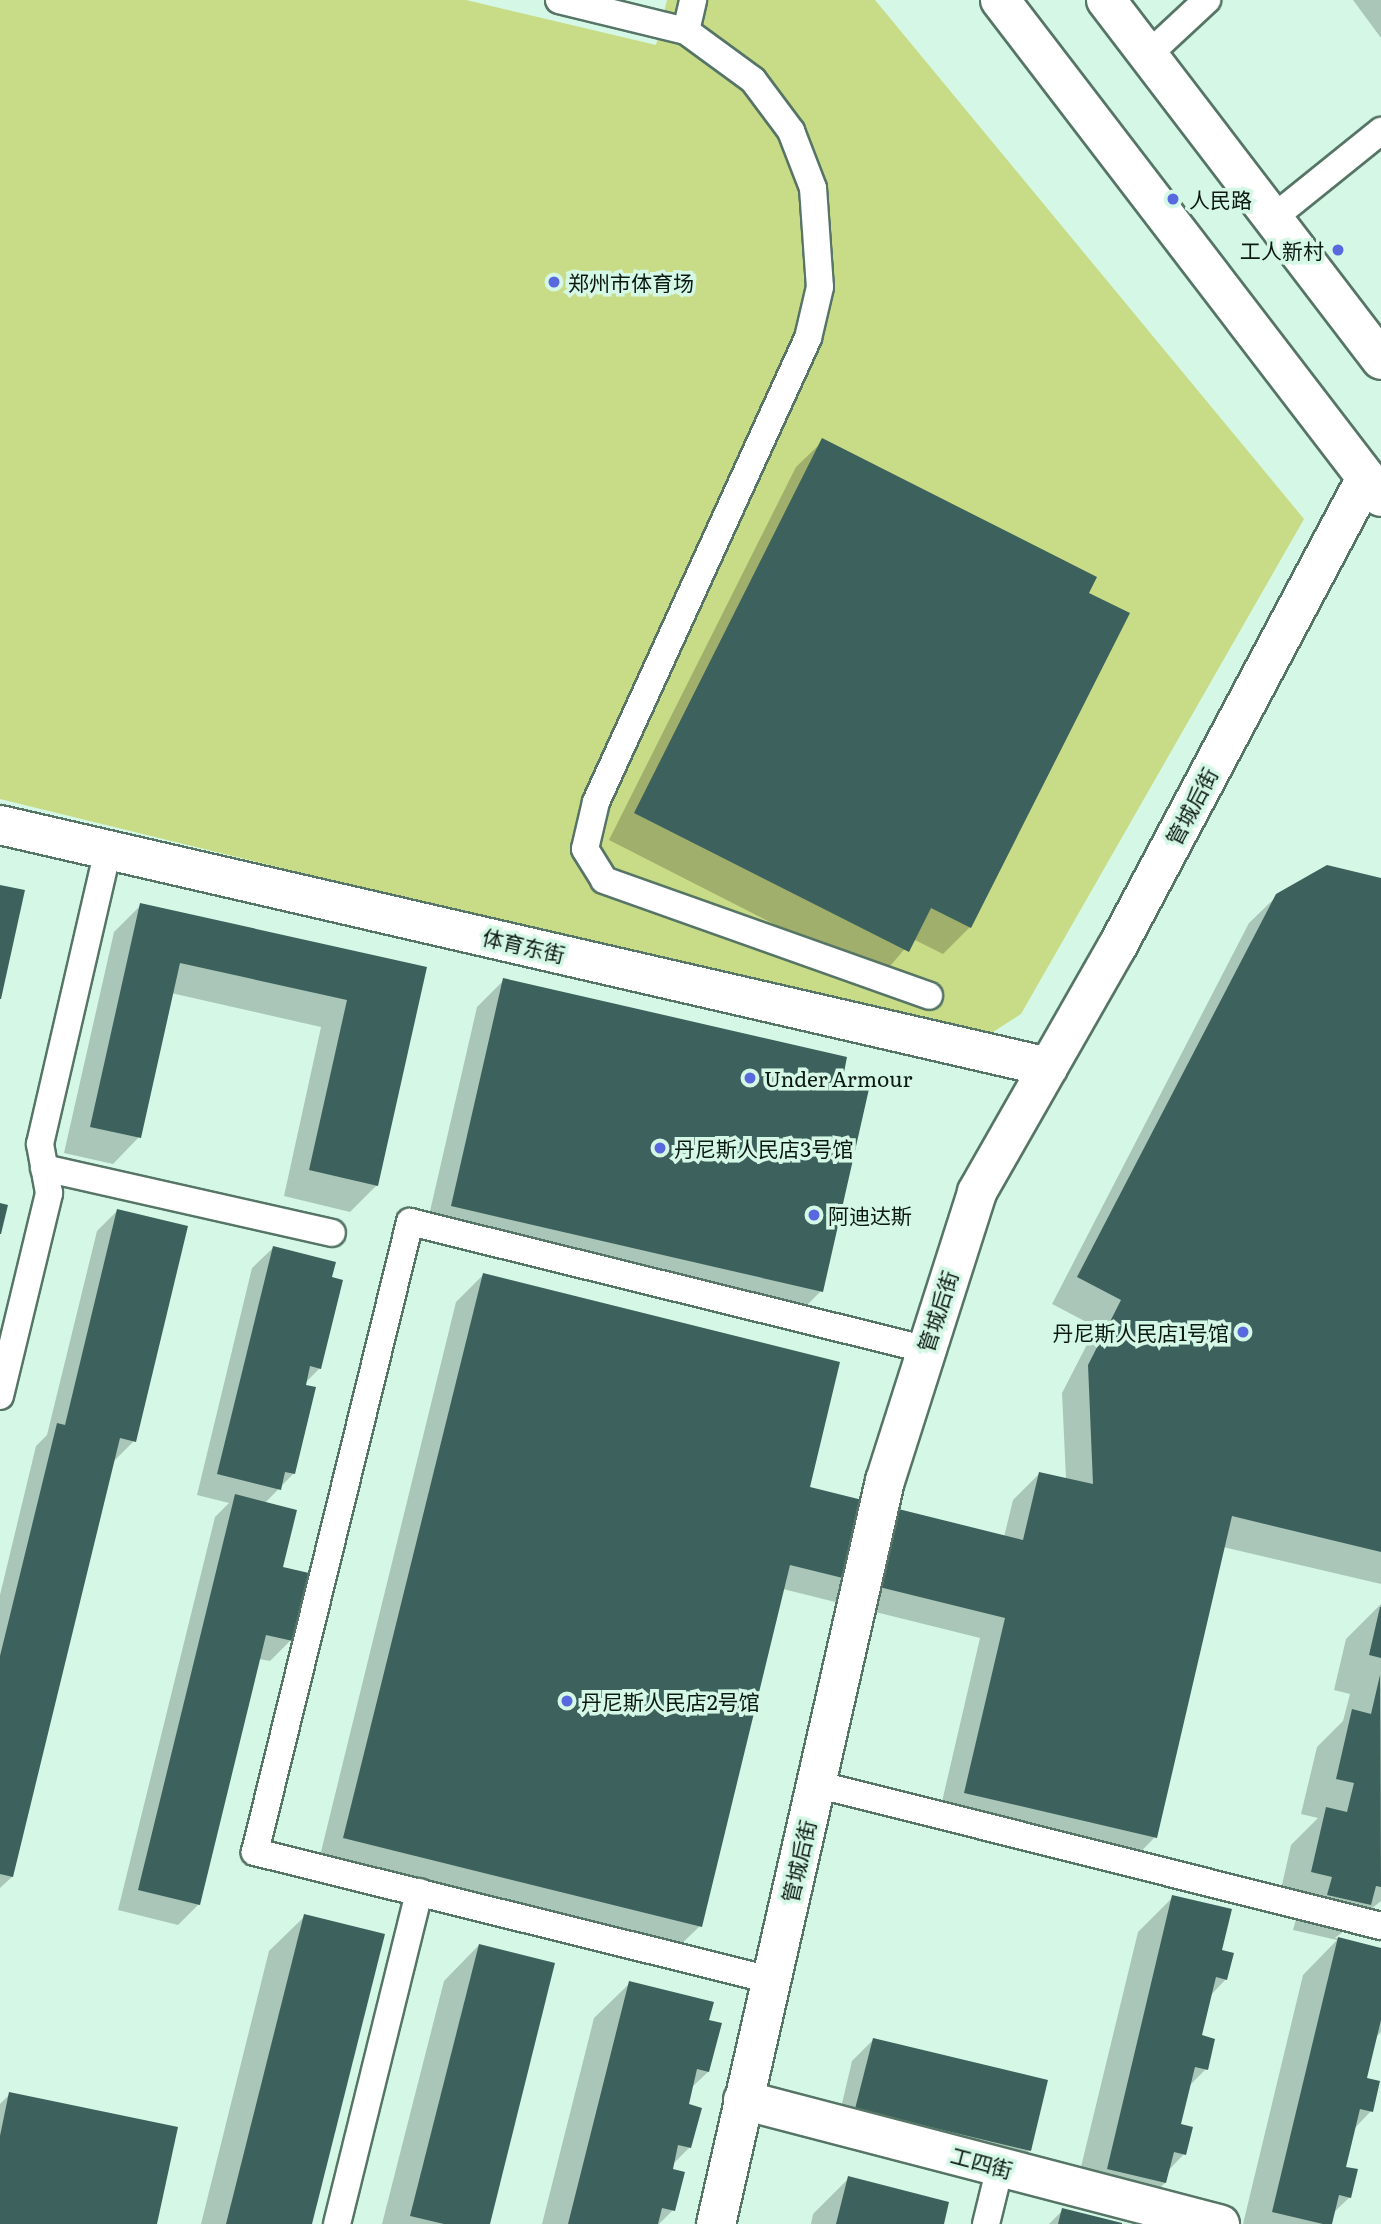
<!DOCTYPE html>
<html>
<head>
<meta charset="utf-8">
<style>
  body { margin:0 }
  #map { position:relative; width:1381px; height:2224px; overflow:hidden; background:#d5f8e6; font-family:Literata,"Noto Sans SC",serif }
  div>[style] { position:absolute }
  .green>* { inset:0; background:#c8db86 }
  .shadow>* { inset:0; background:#0003 }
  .building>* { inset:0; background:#3d625d }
  .roads { filter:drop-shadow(2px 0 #567566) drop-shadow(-2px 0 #567566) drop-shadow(0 2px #567566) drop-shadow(0 -2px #567566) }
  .lane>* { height:26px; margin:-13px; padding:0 13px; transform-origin:13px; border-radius:13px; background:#fff }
  .street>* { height:38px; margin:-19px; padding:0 19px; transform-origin:19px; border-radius:19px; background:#fff }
  .primary>* { height:38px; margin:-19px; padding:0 19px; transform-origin:19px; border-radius:19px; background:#fff }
  .dots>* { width:19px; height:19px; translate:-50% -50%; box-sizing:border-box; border:4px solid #d5f8e6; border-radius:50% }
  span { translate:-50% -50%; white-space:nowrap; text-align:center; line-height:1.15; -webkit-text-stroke:7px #d5f8e6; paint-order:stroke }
  .poi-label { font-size:21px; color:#0c1913 }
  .left { translate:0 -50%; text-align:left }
  .right { translate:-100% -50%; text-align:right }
  .street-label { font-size:21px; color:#0c1913 }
</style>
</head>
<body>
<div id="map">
  <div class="green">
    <div style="clip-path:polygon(0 0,466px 0,656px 45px,667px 0,875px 0,1304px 519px,1021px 1014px,993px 1032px,974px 1038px,0 799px)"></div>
  </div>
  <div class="shadow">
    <div style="clip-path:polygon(1353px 0,1381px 0,1381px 38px)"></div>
    <div style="clip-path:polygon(823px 441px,1087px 594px,970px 927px,943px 954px,913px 939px,880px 978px,609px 840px,796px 467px)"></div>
    <div style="clip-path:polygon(1327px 867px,1381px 880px,1381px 1584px,1223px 1547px,1155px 1837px,1129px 1864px,938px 1819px,980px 1638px,783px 1589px,700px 1926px,673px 1952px,318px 1864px,456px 1302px,483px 1275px,808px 1488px,1004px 1537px,1013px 1500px,1040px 1473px,1066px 1479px,1062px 1393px,1096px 1327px,1052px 1304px,1249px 923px,1277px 896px)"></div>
    <div style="clip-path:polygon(141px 905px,425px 969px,377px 1185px,350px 1212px,284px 1196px,321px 1027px,171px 993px,139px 1137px,113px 1164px,64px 1153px,114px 932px)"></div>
    <div style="clip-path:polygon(504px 980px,840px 1084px,821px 1291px,794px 1318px,425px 1233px,477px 1007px)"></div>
    <div style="clip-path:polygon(118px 1210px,134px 1441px,112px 1463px,12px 1877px,0 1888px,0 1595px,36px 1446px,47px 1435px,97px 1231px)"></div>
    <div style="clip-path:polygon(273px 1248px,330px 1279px,320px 1368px,305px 1383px,294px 1473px,265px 1503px,281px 1568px,291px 1640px,270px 1661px,259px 1659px,199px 1904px,178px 1925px,118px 1910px,215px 1517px,229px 1503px,197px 1495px,252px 1268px)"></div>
    <div style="clip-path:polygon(1381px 1604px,1381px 1901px,1335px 1938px,1381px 1950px,1381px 2032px,1375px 2038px,1365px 2079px,1371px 2111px,1353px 2130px,1344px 2168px,1350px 2197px,1332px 2214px,1330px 2224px,1243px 2224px,1303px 1975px,1337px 1940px,1293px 1930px,1298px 1912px,1277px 1907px,1291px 1845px,1318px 1818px,1301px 1814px,1317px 1747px,1343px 1721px,1350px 1694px,1334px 1690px,1346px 1639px)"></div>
    <div style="clip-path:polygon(1173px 1897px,1220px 1951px,1226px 1979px,1210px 1996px,1200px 2037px,1206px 2069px,1188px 2087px,1179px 2125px,1184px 2154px,1167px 2172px,1165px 2183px,1129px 2218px,1072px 2204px,1138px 1932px)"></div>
    <div style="clip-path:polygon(305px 1916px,311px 2224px,201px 2224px,269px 1951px)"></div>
    <div style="clip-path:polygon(479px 1945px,488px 2224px,382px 2224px,444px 1981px)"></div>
    <div style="clip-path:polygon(630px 1983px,707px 2022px,708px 2072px,690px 2089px,687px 2105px,690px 2147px,672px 2165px,673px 2210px,659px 2224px,542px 2224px,594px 2018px)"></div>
    <div style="clip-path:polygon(873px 2040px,1029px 2151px,1008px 2172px,836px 2129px,852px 2061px)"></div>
    <div style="clip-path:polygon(10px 2094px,155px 2224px,0 2224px,0 2104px)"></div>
    <div style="clip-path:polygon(849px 2178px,942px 2224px,811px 2224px,813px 2214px)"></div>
    <div style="clip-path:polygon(1063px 2210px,1119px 2224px,1049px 2224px)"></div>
  </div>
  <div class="building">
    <div style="clip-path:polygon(822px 438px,1097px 577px,1089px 593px,1130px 613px,971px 928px,931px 908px,909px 952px,634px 813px)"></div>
    <div style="clip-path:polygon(1327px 865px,1381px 878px,1381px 1552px,1232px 1516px,1157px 1838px,964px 1793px,1005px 1618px,790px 1565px,702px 1927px,343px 1838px,483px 1273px,840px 1362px,810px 1487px,1023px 1540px,1039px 1472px,1093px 1484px,1088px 1365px,1121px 1300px,1077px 1277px,1276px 894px)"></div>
    <div style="clip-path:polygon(0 885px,25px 890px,1px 999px,0 999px)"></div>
    <div style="clip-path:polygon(140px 903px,427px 967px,378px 1186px,309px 1170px,347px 1000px,180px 963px,141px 1138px,90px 1127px)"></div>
    <div style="clip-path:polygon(503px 978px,847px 1057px,842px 1083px,869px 1089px,823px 1292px,451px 1206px)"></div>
    <div style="clip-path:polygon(0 1203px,8px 1205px,1px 1234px,0 1234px)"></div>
    <div style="clip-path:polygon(117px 1209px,188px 1226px,136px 1442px,120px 1438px,13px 1877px,0 1874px,0 1656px,57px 1423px,65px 1425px)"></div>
    <div style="clip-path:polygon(273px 1246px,336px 1262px,332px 1277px,343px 1280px,321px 1369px,310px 1366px,306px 1385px,316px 1387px,295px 1474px,285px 1472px,281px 1490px,217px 1474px)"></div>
    <div style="clip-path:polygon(235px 1494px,297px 1510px,283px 1567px,309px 1573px,293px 1641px,266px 1635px,200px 1905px,138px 1890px)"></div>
    <div style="clip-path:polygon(1380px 1607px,1381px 1607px,1381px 1658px,1369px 1655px)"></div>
    <div style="clip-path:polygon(1380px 1675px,1381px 1887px,1376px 1886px,1371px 1905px,1327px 1895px,1332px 1877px,1311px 1872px,1326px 1807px,1347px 1812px,1354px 1783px,1336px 1779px,1352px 1709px,1371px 1714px)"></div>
    <div style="clip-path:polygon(1172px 1895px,1232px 1909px,1222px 1950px,1234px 1953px,1227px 1980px,1216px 1977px,1202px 2035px,1215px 2039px,1208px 2070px,1195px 2067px,1181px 2124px,1193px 2127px,1186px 2155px,1174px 2152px,1166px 2183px,1107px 2169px)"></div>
    <div style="clip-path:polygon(304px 1914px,385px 1934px,312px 2224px,226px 2224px)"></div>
    <div style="clip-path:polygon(1338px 1937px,1381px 1948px,1381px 2020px,1367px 2078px,1380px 2081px,1373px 2112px,1360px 2109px,1346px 2167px,1358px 2169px,1351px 2198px,1339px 2195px,1332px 2224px,1323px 2224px,1272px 2212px)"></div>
    <div style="clip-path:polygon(479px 1944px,555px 1963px,490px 2224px,444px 2224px,410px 2216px)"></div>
    <div style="clip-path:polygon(629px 1981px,714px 2002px,709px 2020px,722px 2023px,709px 2072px,697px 2069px,689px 2104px,702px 2108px,691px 2148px,678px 2145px,673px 2169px,685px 2172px,675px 2211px,662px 2208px,658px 2224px,568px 2224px)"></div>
    <div style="clip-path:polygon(873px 2038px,1048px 2080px,1031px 2151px,855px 2109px)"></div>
    <div style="clip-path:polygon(9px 2092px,178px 2127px,157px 2224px,0 2224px,0 2136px)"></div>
    <div style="clip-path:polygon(848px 2176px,949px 2202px,944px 2224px,836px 2224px)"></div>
    <div style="clip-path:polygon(1062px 2208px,1122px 2223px,1122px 2224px,1058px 2224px)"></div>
  </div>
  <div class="roads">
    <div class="lane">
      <div style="left:559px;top:0;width:131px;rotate:13.7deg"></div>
      <div style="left:686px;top:31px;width:32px;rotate:-77deg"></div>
      <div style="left:686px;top:31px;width:83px;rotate:36.2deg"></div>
      <div style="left:753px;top:80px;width:64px;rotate:53.3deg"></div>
      <div style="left:791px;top:131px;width:61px;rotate:68.9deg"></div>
      <div style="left:813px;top:188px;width:99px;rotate:86deg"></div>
      <div style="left:820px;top:287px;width:52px;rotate:103.2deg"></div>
      <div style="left:808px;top:338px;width:510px;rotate:114.56deg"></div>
      <div style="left:596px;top:802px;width:48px;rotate:103.2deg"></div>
      <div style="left:585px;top:849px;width:36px;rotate:58deg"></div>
      <div style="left:604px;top:880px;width:345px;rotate:19.6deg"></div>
      <div style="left:1148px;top:55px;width:81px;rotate:-43deg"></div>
      <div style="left:1273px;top:218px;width:139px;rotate:-38.9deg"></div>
      <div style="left:44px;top:1168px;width:295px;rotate:12.7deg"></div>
      <div style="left:0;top:1396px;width:209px;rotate:-76.4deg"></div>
      <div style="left:49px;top:1193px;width:50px;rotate:-100.4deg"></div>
      <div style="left:40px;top:1144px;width:303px;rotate:-77deg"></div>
      <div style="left:816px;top:1784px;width:583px;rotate:14.11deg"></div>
      <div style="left:771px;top:1980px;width:532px;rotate:-166.07deg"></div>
      <div style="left:255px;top:1852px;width:649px;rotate:-76.18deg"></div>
      <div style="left:410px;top:1222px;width:529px;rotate:13.88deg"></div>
      <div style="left:337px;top:2224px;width:342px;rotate:-76.1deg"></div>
      <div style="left:986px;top:2224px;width:59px;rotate:-76.2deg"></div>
    </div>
    <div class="street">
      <div style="left:0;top:825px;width:1076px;rotate:13deg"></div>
      <div style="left:743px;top:2100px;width:493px;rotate:14.6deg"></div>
      <div style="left:716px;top:2224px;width:762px;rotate:-77.19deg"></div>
      <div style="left:885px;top:1481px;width:303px;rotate:-72.3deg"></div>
      <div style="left:977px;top:1192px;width:282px;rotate:-60.3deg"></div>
      <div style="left:1117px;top:947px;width:531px;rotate:-62.04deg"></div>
    </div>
    <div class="primary">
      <div style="left:1000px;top:0;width:626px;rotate:52.53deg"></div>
      <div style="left:1106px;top:0;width:453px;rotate:52.6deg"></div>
    </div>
  </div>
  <div class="dots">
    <div style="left:1173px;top:199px;background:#5869df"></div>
    <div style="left:1338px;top:250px;background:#5869df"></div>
    <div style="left:554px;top:282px;background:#5869df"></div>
    <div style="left:750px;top:1078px;background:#5869df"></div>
    <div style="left:660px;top:1148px;background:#5869df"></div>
    <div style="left:814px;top:1215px;background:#5869df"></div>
    <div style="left:1243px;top:1332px;background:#5869df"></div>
    <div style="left:567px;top:1701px;background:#5869df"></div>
  </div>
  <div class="poi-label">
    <span class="left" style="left:1189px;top:199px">人民路</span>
    <span class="right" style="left:1324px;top:250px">工人新村</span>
    <span class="left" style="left:568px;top:282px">郑州市体育场</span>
    <span class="left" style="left:764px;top:1078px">Under Armour</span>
    <span class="left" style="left:674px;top:1148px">丹尼斯人民店3号馆</span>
    <span class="left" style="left:828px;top:1215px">阿迪达斯</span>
    <span class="right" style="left:1229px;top:1332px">丹尼斯人民店1号馆</span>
    <span class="left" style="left:581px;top:1701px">丹尼斯人民店2号馆</span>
  </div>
  <div class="street-label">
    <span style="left:1191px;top:806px;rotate:-62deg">管城后街</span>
    <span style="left:524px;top:945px;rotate:13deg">体育东街</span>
    <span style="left:937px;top:1311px;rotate:-72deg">管城后街</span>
    <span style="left:798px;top:1861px;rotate:-77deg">管城后街</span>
    <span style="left:982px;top:2162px;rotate:15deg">工四街</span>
  </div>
</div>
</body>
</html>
